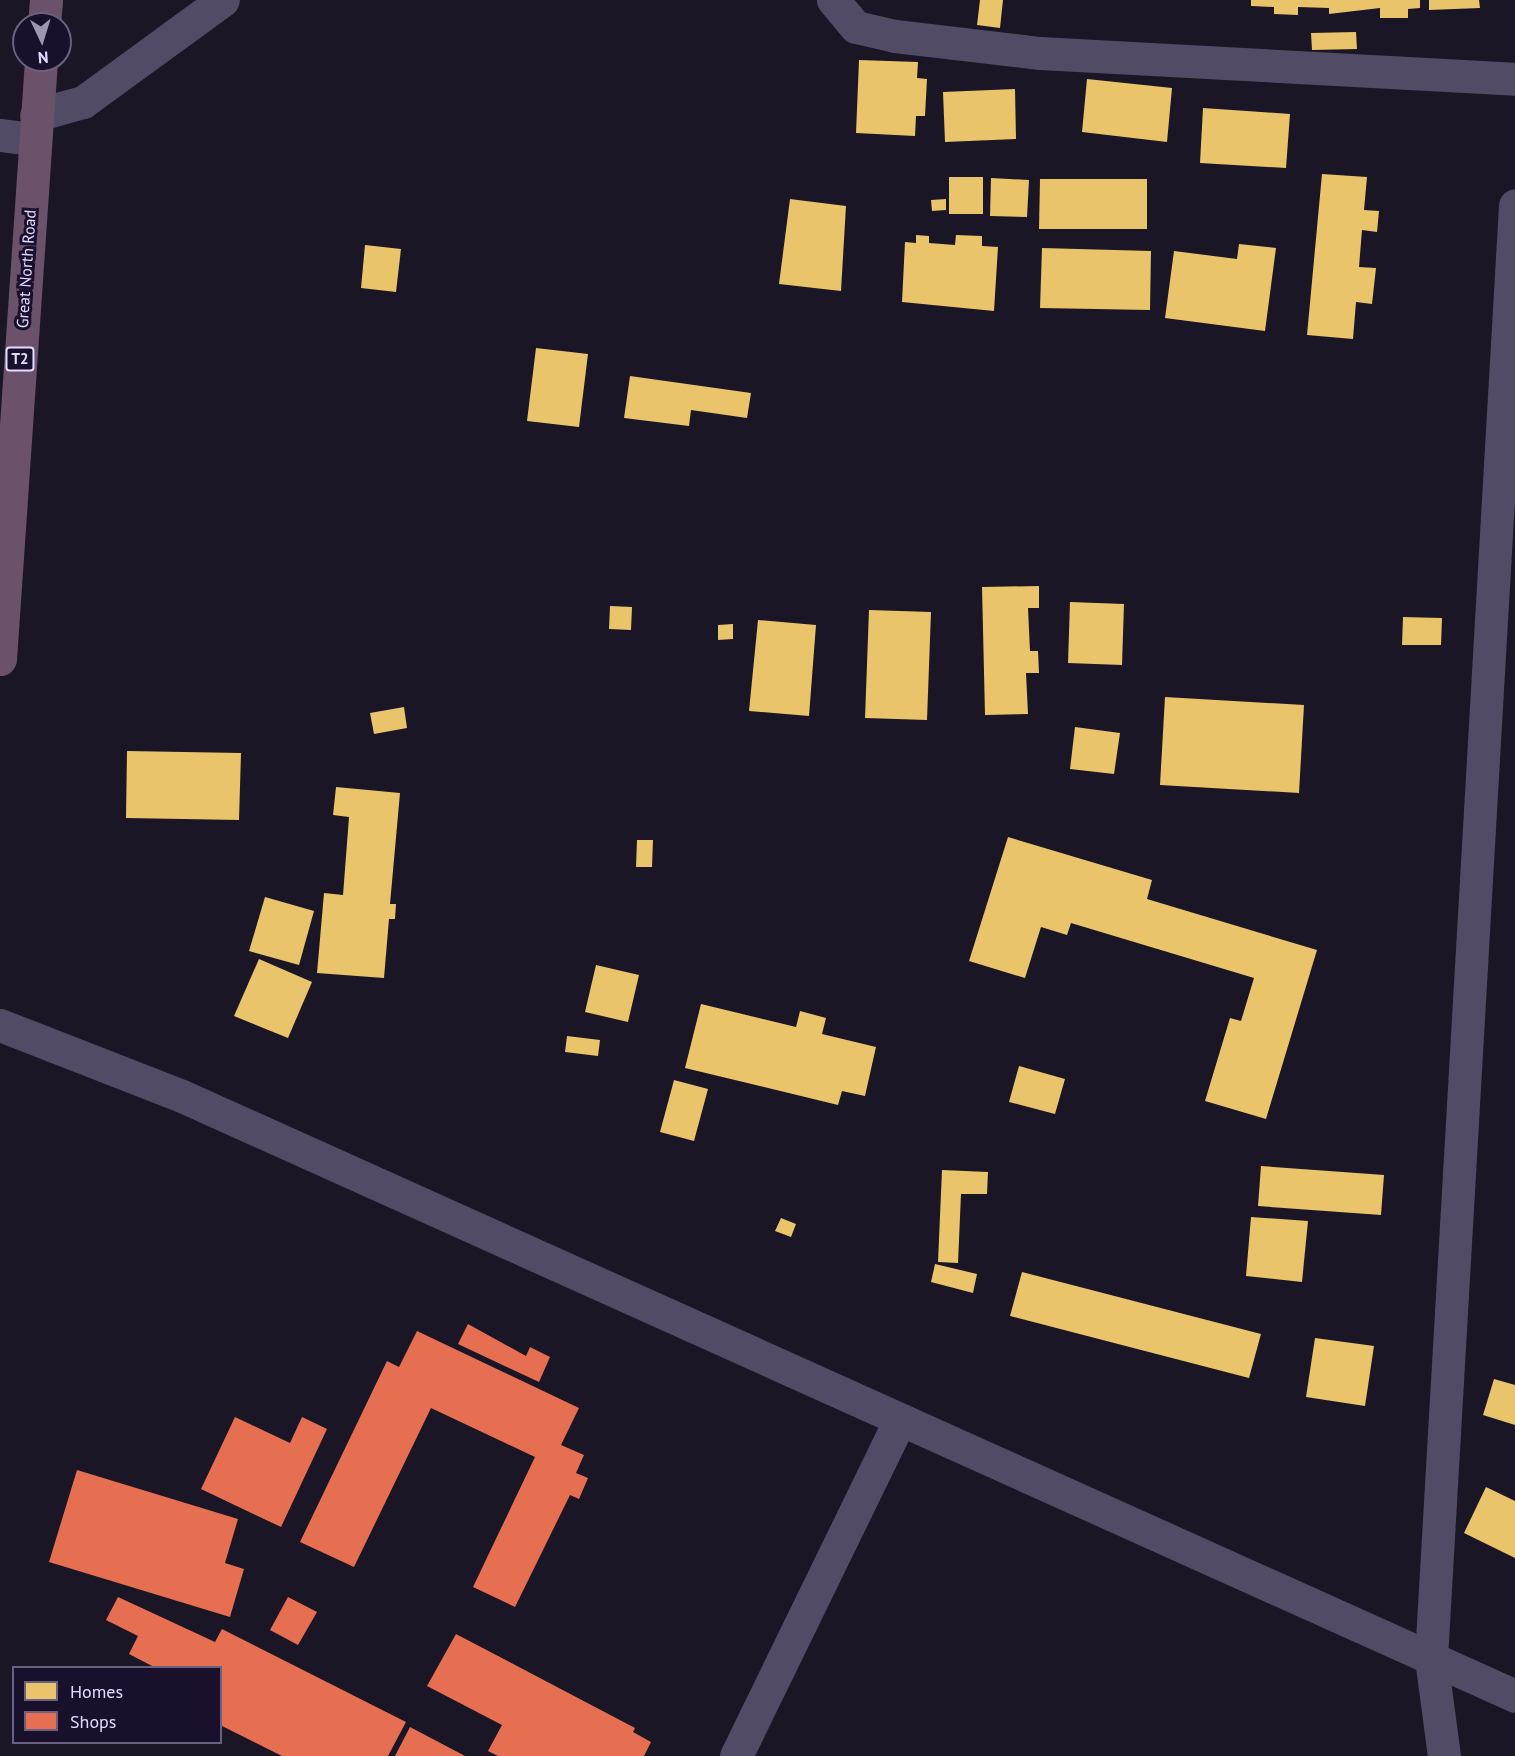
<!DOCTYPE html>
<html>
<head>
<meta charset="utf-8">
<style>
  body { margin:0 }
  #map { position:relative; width:1515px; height:1756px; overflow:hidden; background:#1b1625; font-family:"PT Sans",sans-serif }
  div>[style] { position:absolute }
  .homes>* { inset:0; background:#e9c46a }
  .shops>* { inset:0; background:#e76f51 }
  .minor>* { height:33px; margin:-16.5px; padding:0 16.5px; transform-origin:16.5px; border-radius:16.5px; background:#514b65 }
  .highway>* { height:33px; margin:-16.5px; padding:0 16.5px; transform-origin:16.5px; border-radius:16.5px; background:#6b526a }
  span { translate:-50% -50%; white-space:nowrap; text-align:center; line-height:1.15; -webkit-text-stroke:6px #19102b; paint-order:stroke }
  .shield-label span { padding:2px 4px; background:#19102b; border:2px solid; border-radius:4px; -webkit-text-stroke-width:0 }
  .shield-label { font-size:15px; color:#e4d9ff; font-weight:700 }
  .street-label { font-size:16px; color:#e4d9ff }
  .legend { position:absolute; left:12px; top:1666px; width:210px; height:78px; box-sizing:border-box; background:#19102b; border:2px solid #6a6080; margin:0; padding:8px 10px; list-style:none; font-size:18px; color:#e4d9ff }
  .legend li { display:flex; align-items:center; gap:12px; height:30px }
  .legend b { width:30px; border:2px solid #6a6080 }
  .north { position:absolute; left:12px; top:12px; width:60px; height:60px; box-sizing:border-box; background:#19102b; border:2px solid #6a6080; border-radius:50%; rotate:176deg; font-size:16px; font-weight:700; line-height:24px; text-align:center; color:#e4d9ff }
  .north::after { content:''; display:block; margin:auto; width:21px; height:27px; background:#9e95b3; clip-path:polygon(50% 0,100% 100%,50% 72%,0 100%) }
</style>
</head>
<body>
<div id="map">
  <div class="homes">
    <div style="clip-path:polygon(980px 0,1003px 0,1000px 28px,977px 25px)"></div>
    <div style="clip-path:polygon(1251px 0,1420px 0,1420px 8px,1408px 9px,1408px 18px,1380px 18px,1380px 8px,1329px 14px,1329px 8px,1298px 7px,1298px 15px,1274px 14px,1274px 7px,1251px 6px)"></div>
    <div style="clip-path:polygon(1429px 0,1479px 0,1480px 8px,1429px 10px)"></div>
    <div style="clip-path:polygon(1356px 32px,1357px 49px,1312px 50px,1311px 33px)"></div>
    <div style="clip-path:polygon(859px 60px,918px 62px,917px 78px,927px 79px,925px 116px,916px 116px,915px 136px,856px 133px)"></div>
    <div style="clip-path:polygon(1087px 79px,1172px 88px,1167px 142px,1082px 132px)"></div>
    <div style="clip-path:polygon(1015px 89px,1016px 139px,945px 142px,943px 92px)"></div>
    <div style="clip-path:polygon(1203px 108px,1290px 114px,1286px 168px,1200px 163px)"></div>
    <div style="clip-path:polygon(1322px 174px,1367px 177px,1364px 210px,1379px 211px,1377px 232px,1362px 230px,1359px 267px,1376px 268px,1372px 304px,1356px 302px,1353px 339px,1307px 335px)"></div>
    <div style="clip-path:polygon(949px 177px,983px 177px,983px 214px,949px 214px)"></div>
    <div style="clip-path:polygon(991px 178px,1029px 180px,1027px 217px,990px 216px)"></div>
    <div style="clip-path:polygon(1040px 179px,1147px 179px,1147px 229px,1039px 229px)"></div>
    <div style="clip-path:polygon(790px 199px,846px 206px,841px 291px,779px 284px)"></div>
    <div style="clip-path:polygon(946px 199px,946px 210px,932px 211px,931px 200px)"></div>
    <div style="clip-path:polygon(916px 235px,929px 236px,929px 243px,955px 245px,956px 235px,982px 236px,982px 246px,998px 247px,994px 311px,902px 302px,905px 242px,916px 243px)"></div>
    <div style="clip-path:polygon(1239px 244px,1276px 248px,1265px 331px,1165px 318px,1174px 251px,1237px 259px)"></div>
    <div style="clip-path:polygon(365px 245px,401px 249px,396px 292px,361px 288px)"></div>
    <div style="clip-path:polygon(1042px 248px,1151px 251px,1150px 310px,1040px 308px)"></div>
    <div style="clip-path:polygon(536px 348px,588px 354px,579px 427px,527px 421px)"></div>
    <div style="clip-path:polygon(630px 376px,751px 393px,747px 418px,691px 410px,689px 426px,624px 418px)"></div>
    <div style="clip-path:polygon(1039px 586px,1039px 608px,1028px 608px,1030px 651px,1038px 651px,1039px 673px,1026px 673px,1028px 714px,985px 715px,982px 587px)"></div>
    <div style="clip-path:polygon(1070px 602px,1124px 604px,1122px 665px,1068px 663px)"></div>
    <div style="clip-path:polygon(610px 606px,632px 607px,631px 630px,609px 629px)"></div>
    <div style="clip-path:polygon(869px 610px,931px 612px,927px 720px,865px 718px)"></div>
    <div style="clip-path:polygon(1403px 617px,1442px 618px,1441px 645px,1402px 645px)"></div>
    <div style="clip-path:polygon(758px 620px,816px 625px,809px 716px,749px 711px)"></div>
    <div style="clip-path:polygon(733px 624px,733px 639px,718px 640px,718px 625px)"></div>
    <div style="clip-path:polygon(1165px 697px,1304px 705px,1299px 793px,1160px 785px)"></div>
    <div style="clip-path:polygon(404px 707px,407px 728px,374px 734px,370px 713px)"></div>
    <div style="clip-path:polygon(1075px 727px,1120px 733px,1114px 774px,1070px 769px)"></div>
    <div style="clip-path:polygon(127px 751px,241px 753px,239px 820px,126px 818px)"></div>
    <div style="clip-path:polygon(336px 787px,400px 793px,390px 904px,396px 904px,395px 919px,389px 919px,384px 978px,317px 973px,324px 893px,343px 895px,349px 817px,333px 815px)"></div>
    <div style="clip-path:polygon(1008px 837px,1152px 880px,1147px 899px,1317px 950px,1266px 1119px,1205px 1101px,1230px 1018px,1241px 1021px,1254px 978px,1071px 923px,1067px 935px,1041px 927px,1025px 978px,969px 961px)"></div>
    <div style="clip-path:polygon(637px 840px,653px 840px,652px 867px,636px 867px)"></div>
    <div style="clip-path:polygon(265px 897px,314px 911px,299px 965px,249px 951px)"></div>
    <div style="clip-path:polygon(259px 959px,312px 982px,288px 1038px,234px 1016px)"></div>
    <div style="clip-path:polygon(596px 965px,639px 975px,628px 1022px,585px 1012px)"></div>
    <div style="clip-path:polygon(701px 1004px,796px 1027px,800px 1011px,826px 1018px,822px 1034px,876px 1047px,865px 1096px,842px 1091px,838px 1105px,685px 1068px)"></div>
    <div style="clip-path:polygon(567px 1036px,600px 1040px,598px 1056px,565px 1052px)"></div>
    <div style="clip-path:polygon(1019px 1066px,1065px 1079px,1055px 1114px,1009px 1102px)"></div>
    <div style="clip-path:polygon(674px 1080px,708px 1089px,694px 1141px,660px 1132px)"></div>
    <div style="clip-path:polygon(1261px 1166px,1384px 1175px,1381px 1215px,1258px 1206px)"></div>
    <div style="clip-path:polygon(942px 1170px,988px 1172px,987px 1194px,961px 1194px,958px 1263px,938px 1262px)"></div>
    <div style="clip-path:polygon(1251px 1217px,1308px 1221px,1302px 1282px,1246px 1276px)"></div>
    <div style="clip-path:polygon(781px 1218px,796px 1224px,791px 1237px,775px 1231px)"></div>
    <div style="clip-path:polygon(935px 1264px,977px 1274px,973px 1293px,931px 1282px)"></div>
    <div style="clip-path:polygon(1022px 1272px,1261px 1334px,1249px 1378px,1010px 1316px)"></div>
    <div style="clip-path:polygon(1315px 1338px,1374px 1346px,1365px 1406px,1306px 1397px)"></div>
    <div style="clip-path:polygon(1494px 1379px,1515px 1385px,1515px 1425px,1483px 1415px)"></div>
    <div style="clip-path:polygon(1486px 1487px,1515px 1501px,1515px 1558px,1464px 1533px)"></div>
  </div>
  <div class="shops">
    <div style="clip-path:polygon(468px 1324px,526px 1356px,530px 1347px,550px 1357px,539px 1382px,458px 1344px)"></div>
    <div style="clip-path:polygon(417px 1331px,579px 1408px,561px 1445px,584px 1455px,576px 1473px,588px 1478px,579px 1499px,570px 1495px,515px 1607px,473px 1587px,535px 1457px,431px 1408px,354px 1567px,300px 1542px,387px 1361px,399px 1367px)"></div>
    <div style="clip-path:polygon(235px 1417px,290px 1443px,302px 1417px,327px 1429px,281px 1527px,201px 1489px)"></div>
    <div style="clip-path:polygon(77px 1470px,238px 1519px,225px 1563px,244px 1569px,230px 1617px,49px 1562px)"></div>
    <div style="clip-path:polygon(118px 1597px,215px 1642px,222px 1629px,406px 1722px,388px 1756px,282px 1756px,220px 1725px,220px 1668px,156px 1668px,129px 1654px,138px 1636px,106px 1620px)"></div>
    <div style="clip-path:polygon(288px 1597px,317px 1612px,298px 1645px,270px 1630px)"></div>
    <div style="clip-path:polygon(456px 1634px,635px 1728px,633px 1732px,651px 1742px,644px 1756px,498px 1756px,488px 1751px,502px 1725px,427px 1686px)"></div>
    <div style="clip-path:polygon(410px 1727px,465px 1756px,395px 1756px)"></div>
  </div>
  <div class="minor">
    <div style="left:833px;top:0;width:35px;rotate:50deg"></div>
    <div style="left:856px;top:27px;width:40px;rotate:13deg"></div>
    <div style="left:895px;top:36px;width:146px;rotate:6.7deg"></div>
    <div style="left:1040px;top:53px;width:476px;rotate:3.1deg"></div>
    <div style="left:36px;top:115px;width:49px;rotate:-15.5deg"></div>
    <div style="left:83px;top:102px;width:173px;rotate:-36.1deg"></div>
    <div style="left:0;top:135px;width:35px;rotate:7deg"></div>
    <div style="left:0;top:1025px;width:195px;rotate:21.3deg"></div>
    <div style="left:182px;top:1096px;width:1462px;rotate:24.23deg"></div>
    <div style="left:736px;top:1756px;width:374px;rotate:-64deg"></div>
    <div style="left:1444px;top:1756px;width:99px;rotate:-97.6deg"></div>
    <div style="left:1431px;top:1658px;width:1455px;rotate:-86.69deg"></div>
  </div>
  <div class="highway">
    <div style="left:44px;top:24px;width:24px;rotate:-85deg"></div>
    <div style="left:0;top:659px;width:600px;rotate:-86.08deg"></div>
  </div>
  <div class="shield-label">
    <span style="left:20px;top:359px">T2</span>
  </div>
  <div class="street-label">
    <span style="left:26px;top:269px;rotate:-86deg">Great North Road</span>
  </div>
  <ul class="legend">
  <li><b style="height:16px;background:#e9c46a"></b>Homes</li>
  <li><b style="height:16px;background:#e76f51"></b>Shops</li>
  </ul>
  <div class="north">N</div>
</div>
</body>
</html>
